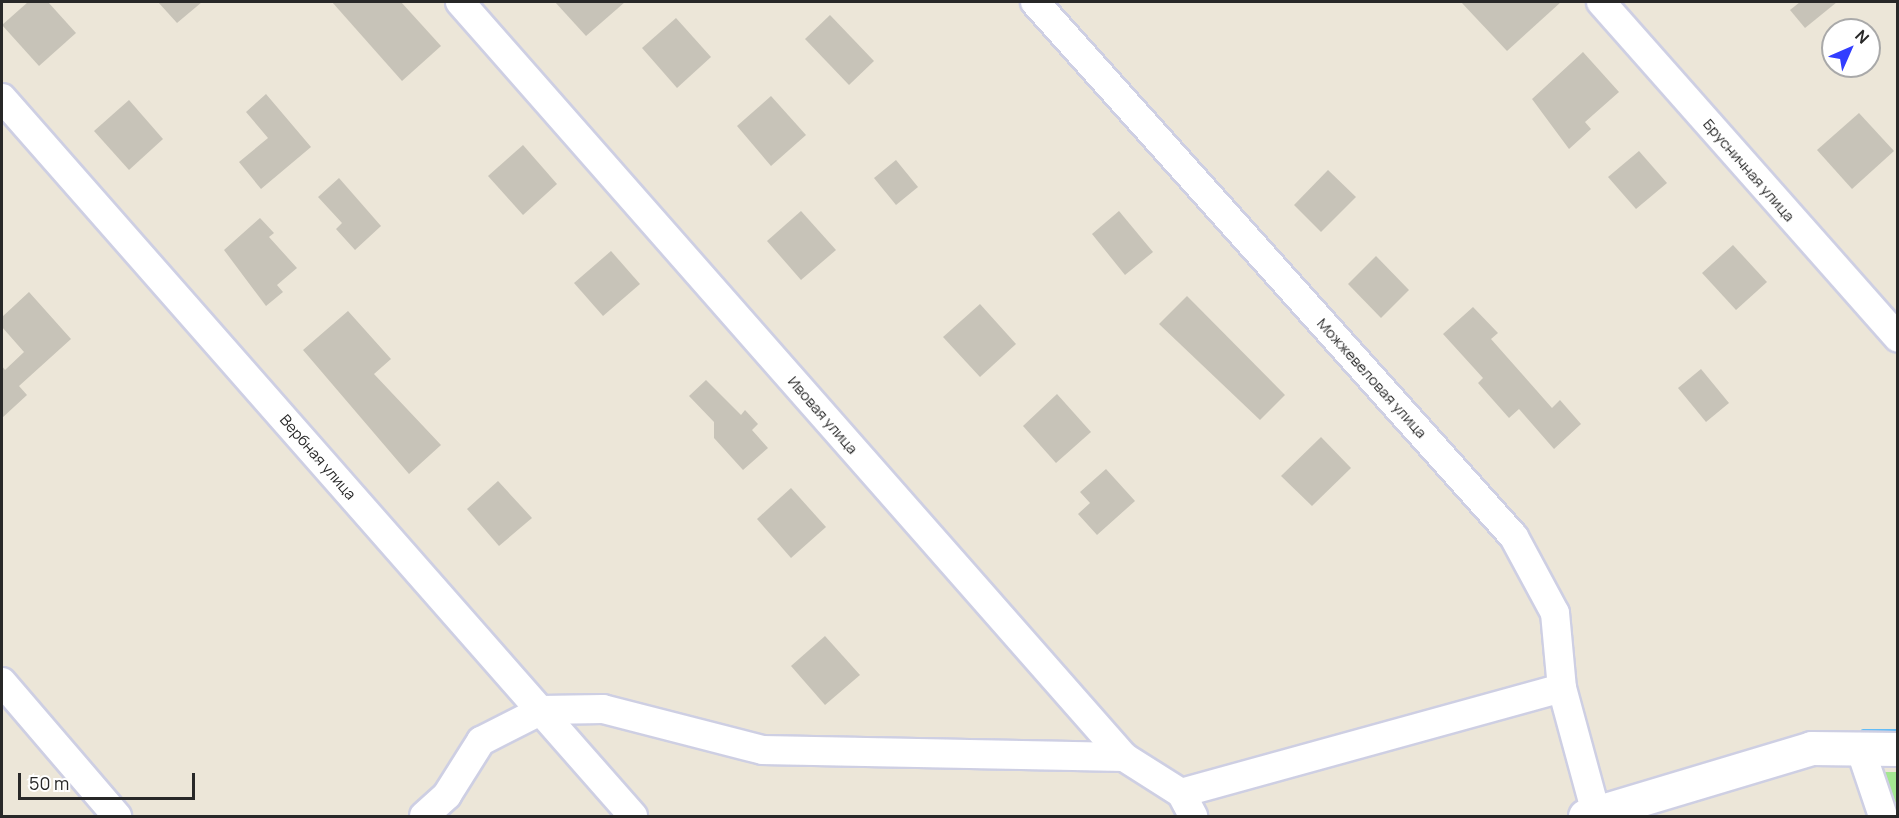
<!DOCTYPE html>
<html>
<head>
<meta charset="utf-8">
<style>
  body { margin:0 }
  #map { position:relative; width:1899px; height:818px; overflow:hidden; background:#ece6d8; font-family:Manrope,sans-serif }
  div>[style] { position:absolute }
  .green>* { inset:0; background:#a3e791 }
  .stream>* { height:7px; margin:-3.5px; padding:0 3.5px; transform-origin:3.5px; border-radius:3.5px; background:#63bcf6 }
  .building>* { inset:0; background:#c7c3b8 }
  .roads { filter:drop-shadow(2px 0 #cecfe3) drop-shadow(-2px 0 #cecfe3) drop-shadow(0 2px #cecfe3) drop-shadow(0 -2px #cecfe3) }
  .minor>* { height:28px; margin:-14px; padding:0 14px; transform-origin:14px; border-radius:14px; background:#fff }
  .tertiary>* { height:33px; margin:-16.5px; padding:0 16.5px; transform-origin:16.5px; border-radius:16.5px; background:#fff }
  span { translate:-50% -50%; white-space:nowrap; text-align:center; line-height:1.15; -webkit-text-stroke:6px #fff; paint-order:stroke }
  .street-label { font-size:15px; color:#282828 }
  .frame { position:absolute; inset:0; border:3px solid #282828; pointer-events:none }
  .north { position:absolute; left:1821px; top:18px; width:60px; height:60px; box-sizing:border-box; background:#fff; border:2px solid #a9a9a9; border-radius:50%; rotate:45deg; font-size:16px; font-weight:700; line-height:24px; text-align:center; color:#282828 }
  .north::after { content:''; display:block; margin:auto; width:21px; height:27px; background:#323dff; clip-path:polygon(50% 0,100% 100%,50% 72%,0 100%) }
  .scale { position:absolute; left:18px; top:773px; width:177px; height:27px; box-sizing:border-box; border:3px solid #282828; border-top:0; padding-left:8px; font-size:18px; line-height:21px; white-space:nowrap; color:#282828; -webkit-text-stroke:4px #fff; paint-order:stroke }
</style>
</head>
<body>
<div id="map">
  <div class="green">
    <div style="clip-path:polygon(1877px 772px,1897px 772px,1897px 816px,1892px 816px)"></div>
  </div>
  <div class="stream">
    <div style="left:1863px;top:732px;width:35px"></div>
  </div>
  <div class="building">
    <div style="clip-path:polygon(28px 2px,48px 2px,76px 33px,39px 66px,2px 25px)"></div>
    <div style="clip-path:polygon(158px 2px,202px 2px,177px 23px)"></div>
    <div style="clip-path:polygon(332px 2px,401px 2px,441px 46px,402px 81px)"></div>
    <div style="clip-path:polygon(555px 2px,625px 2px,586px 36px)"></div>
    <div style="clip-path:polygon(1461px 2px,1561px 2px,1507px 51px)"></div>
    <div style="clip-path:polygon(1800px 2px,1837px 2px,1805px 28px,1790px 10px)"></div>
    <div style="clip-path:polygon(830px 15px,874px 61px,849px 85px,805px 39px)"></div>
    <div style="clip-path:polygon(676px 18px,711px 57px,677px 88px,642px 48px)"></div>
    <div style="clip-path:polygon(1583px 52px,1619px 92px,1585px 122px,1591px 129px,1569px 149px,1532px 99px)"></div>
    <div style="clip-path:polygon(266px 94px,311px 147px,261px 189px,239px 162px,268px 138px,246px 112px)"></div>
    <div style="clip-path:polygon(771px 96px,806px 135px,771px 166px,737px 126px)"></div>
    <div style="clip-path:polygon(129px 100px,163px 139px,129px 170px,94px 131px)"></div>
    <div style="clip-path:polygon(1859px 113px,1894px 151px,1852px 189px,1817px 150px)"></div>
    <div style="clip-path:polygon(523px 145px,557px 184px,523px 215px,488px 176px)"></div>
    <div style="clip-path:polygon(1639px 151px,1667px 183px,1636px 209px,1608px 177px)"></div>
    <div style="clip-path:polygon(896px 160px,918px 187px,896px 205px,874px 178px)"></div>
    <div style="clip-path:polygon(1328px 170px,1356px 197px,1321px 232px,1294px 205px)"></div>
    <div style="clip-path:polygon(339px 178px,381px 226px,355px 250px,336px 229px,342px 223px,318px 197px)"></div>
    <div style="clip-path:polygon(801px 211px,836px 250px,801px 280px,767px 241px)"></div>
    <div style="clip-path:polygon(1119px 211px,1153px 252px,1125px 275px,1092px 234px)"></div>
    <div style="clip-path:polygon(260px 218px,274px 233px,269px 237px,297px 268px,277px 285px,283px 292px,266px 306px,224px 250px)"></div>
    <div style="clip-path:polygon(1733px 245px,1767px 282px,1736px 310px,1702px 273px)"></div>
    <div style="clip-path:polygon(611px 251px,640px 284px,603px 316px,574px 283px)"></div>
    <div style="clip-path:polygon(1376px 256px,1409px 290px,1381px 318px,1348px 284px)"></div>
    <div style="clip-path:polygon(29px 292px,71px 339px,19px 386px,27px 395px,2px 418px,2px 366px,5px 370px,24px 352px,2px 327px,2px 317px)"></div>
    <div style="clip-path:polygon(1187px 296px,1285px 395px,1260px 420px,1159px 324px)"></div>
    <div style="clip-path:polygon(980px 304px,1016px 344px,980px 377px,943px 337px)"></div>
    <div style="clip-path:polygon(1473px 307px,1498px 333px,1491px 339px,1552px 408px,1560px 400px,1581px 424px,1554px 449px,1519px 409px,1509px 418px,1478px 383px,1483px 378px,1443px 334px)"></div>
    <div style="clip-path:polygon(348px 311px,391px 359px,374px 374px,441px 445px,409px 474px,303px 350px)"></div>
    <div style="clip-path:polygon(1701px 369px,1729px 403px,1706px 422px,1678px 388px)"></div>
    <div style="clip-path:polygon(706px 380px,741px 415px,745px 410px,758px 424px,752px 430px,768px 448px,743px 470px,714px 438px,714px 422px,689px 396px)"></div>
    <div style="clip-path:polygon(1057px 394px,1091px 432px,1056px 463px,1023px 426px)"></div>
    <div style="clip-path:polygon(1321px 437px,1351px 468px,1312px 506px,1281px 476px)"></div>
    <div style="clip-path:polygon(1106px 469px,1135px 501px,1097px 535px,1078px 514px,1090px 503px,1080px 492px)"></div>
    <div style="clip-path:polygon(498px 481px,532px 518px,499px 546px,467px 509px)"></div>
    <div style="clip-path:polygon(791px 488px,826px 527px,791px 558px,757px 519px)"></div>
    <div style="clip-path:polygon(825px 636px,860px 675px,825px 705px,791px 666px)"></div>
  </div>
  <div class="roads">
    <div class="minor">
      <div style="left:460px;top:2px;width:1005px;rotate:48.67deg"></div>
      <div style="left:1124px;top:757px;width:67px;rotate:32.3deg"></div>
      <div style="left:1181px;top:793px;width:26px;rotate:62deg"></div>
      <div style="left:1035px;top:2px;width:718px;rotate:48.16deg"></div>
      <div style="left:1514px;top:537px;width:86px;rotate:61.7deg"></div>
      <div style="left:1555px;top:613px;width:75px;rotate:84.7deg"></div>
      <div style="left:1562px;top:688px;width:130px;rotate:74.8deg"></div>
      <div style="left:1601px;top:2px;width:448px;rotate:48.5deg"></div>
      <div style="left:2px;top:98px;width:956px;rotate:48.69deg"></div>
      <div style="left:2px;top:682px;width:177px;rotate:49.4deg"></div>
      <div style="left:1860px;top:748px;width:72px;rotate:71.3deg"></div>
      <div style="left:1181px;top:793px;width:395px;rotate:-15.4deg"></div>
      <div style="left:424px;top:816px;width:31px;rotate:-42deg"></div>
      <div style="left:447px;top:795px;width:64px;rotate:-57.8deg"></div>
      <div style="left:481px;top:741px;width:68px;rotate:-26.9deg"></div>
      <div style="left:542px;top:710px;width:61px;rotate:-0.9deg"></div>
      <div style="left:603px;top:709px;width:165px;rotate:14.4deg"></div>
      <div style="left:763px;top:750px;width:361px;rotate:1.1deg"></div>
    </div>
    <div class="tertiary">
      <div style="left:1585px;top:816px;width:236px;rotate:-16.7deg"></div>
      <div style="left:1811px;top:748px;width:87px;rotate:0.7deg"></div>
    </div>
  </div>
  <div class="street-label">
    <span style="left:1749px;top:170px;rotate:49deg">Брусничная улица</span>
    <span style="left:1372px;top:378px;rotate:48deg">Можжевеловая улица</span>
    <span style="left:823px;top:415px;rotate:49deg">Ивовая улица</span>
    <span style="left:318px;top:457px;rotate:49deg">Вербная улица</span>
  </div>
  <div class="frame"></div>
  <div class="north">N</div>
  <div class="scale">50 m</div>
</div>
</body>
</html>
